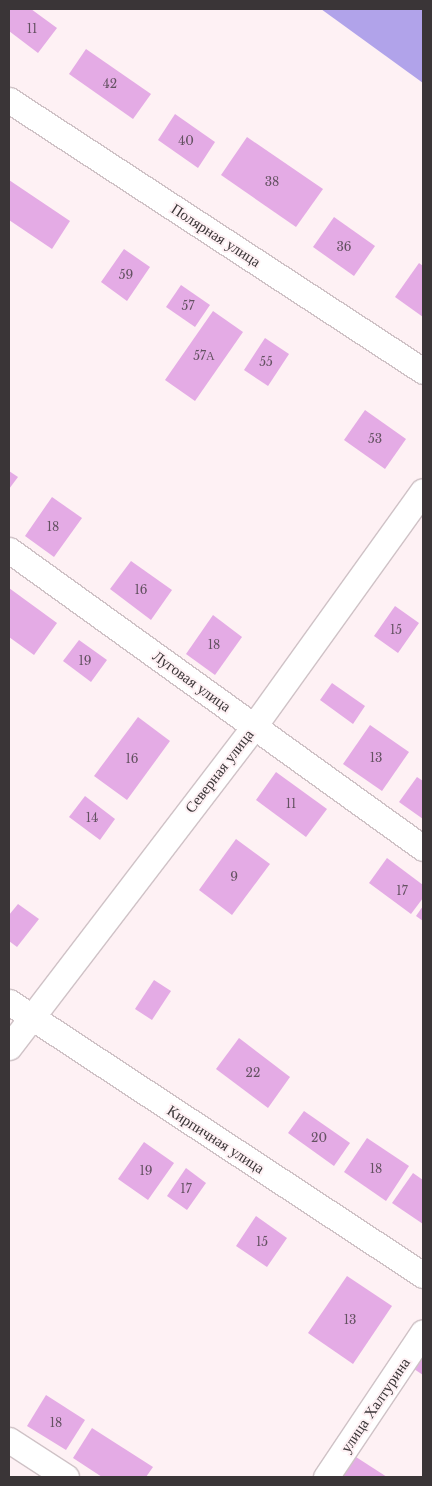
<!DOCTYPE html>
<html>
<head>
<meta charset="utf-8">
<style>
  body { margin:0 }
  #map { position:relative; width:432px; height:1486px; overflow:hidden; background:#fef1f4; font-family:"Libre Baskerville",serif }
  div>[style] { position:absolute }
  .water>* { inset:0; background:#b1a3ea }
  .building>* { inset:0; background:#e4abe5 }
  .roads { filter:drop-shadow(1px 0 #cfc2c6) drop-shadow(-1px 0 #cfc2c6) drop-shadow(0 1px #cfc2c6) drop-shadow(0 -1px #cfc2c6) }
  .minor>* { height:25px; margin:-12.5px; padding:0 12.5px; transform-origin:12.5px; border-radius:12.5px; background:#fff }
  span { translate:-50% -50%; white-space:nowrap; text-align:center; line-height:1.15; -webkit-text-stroke:4px #fef1f4; paint-order:stroke }
  .number-label { font-size:12px; color:#645262 }
  .number-label span { -webkit-text-stroke-width:0 }
  .street-label { font-size:15px; color:#3a3537 }
  .frame { position:absolute; inset:0; border:10px solid #3a3537; pointer-events:none }
</style>
</head>
<body>
<div id="map">
  <div class="water">
    <div style="clip-path:polygon(321px 9px,423px 9px,423px 83px)"></div>
  </div>
  <div class="building">
    <div style="clip-path:polygon(9px 9px,31px 9px,57px 28px,38px 53px,9px 31px)"></div>
    <div style="clip-path:polygon(86px 49px,151px 94px,133px 119px,69px 74px)"></div>
    <div style="clip-path:polygon(175px 114px,215px 142px,198px 168px,158px 140px)"></div>
    <div style="clip-path:polygon(247px 137px,323px 189px,296px 227px,221px 175px)"></div>
    <div style="clip-path:polygon(9px 180px,70px 221px,52px 249px,9px 220px)"></div>
    <div style="clip-path:polygon(334px 217px,375px 246px,354px 276px,313px 247px)"></div>
    <div style="clip-path:polygon(124px 249px,150px 267px,127px 301px,101px 282px)"></div>
    <div style="clip-path:polygon(419px 263px,423px 266px,423px 317px,395px 297px)"></div>
    <div style="clip-path:polygon(181px 285px,210px 305px,195px 327px,166px 307px)"></div>
    <div style="clip-path:polygon(213px 311px,243px 332px,195px 401px,165px 380px)"></div>
    <div style="clip-path:polygon(265px 338px,289px 354px,268px 386px,244px 370px)"></div>
    <div style="clip-path:polygon(365px 410px,406px 439px,385px 469px,344px 440px)"></div>
    <div style="clip-path:polygon(9px 471px,18px 477px,9px 489px)"></div>
    <div style="clip-path:polygon(52px 497px,82px 518px,54px 557px,25px 536px)"></div>
    <div style="clip-path:polygon(131px 561px,172px 590px,151px 620px,110px 589px)"></div>
    <div style="clip-path:polygon(9px 588px,57px 623px,34px 655px,9px 637px)"></div>
    <div style="clip-path:polygon(395px 606px,419px 623px,398px 653px,374px 636px)"></div>
    <div style="clip-path:polygon(213px 615px,242px 637px,215px 675px,186px 654px)"></div>
    <div style="clip-path:polygon(79px 640px,107px 660px,91px 682px,63px 661px)"></div>
    <div style="clip-path:polygon(332px 683px,365px 706px,353px 724px,320px 700px)"></div>
    <div style="clip-path:polygon(138px 717px,170px 741px,127px 800px,94px 776px)"></div>
    <div style="clip-path:polygon(370px 725px,409px 752px,382px 791px,343px 764px)"></div>
    <div style="clip-path:polygon(276px 772px,327px 809px,306px 837px,256px 800px)"></div>
    <div style="clip-path:polygon(417px 777px,423px 781px,423px 819px,399px 802px)"></div>
    <div style="clip-path:polygon(85px 796px,115px 819px,100px 840px,69px 817px)"></div>
    <div style="clip-path:polygon(236px 839px,270px 864px,232px 915px,199px 890px)"></div>
    <div style="clip-path:polygon(387px 858px,423px 885px,423px 898px,411px 914px,369px 883px)"></div>
    <div style="clip-path:polygon(18px 904px,39px 919px,17px 947px,9px 941px,9px 915px)"></div>
    <div style="clip-path:polygon(423px 906px,423px 921px,416px 916px)"></div>
    <div style="clip-path:polygon(154px 980px,171px 991px,152px 1020px,135px 1009px)"></div>
    <div style="clip-path:polygon(239px 1038px,290px 1077px,268px 1108px,216px 1069px)"></div>
    <div style="clip-path:polygon(304px 1111px,350px 1143px,334px 1166px,288px 1133px)"></div>
    <div style="clip-path:polygon(367px 1138px,409px 1166px,386px 1201px,344px 1172px)"></div>
    <div style="clip-path:polygon(144px 1142px,174px 1163px,148px 1200px,118px 1179px)"></div>
    <div style="clip-path:polygon(186px 1168px,206px 1183px,187px 1210px,167px 1196px)"></div>
    <div style="clip-path:polygon(413px 1173px,423px 1180px,423px 1224px,392px 1203px)"></div>
    <div style="clip-path:polygon(256px 1216px,287px 1238px,267px 1267px,236px 1246px)"></div>
    <div style="clip-path:polygon(347px 1276px,392px 1306px,353px 1364px,308px 1333px)"></div>
    <div style="clip-path:polygon(423px 1356px,423px 1375px,414px 1369px)"></div>
    <div style="clip-path:polygon(46px 1395px,85px 1420px,66px 1450px,27px 1426px)"></div>
    <div style="clip-path:polygon(92px 1428px,153px 1467px,146px 1477px,102px 1477px,73px 1458px)"></div>
    <div style="clip-path:polygon(356px 1457px,387px 1477px,342px 1477px)"></div>
  </div>
  <div class="roads">
    <div class="minor">
      <div style="left:9px;top:100px;width:495px;rotate:33.2deg"></div>
      <div style="left:9px;top:550px;width:510px;rotate:35.75deg"></div>
      <div style="left:9px;top:1002px;width:496px;rotate:33.4deg"></div>
      <div style="left:9px;top:1047px;width:404px;rotate:-52.6deg"></div>
      <div style="left:254px;top:726px;width:289px;rotate:-54.3deg"></div>
      <div style="left:9px;top:1440px;width:68px;rotate:33deg"></div>
      <div style="left:326px;top:1477px;width:174px;rotate:-56.2deg"></div>
    </div>
  </div>
  <div class="number-label">
    <span style="left:32px;top:29px">11</span>
    <span style="left:110px;top:84px">42</span>
    <span style="left:186px;top:141px">40</span>
    <span style="left:272px;top:182px">38</span>
    <span style="left:344px;top:247px">36</span>
    <span style="left:126px;top:275px">59</span>
    <span style="left:188px;top:306px">57</span>
    <span style="left:204px;top:356px">57А</span>
    <span style="left:266px;top:362px">55</span>
    <span style="left:375px;top:439px">53</span>
    <span style="left:53px;top:527px">18</span>
    <span style="left:141px;top:590px">16</span>
    <span style="left:396px;top:630px">15</span>
    <span style="left:214px;top:645px">18</span>
    <span style="left:85px;top:661px">19</span>
    <span style="left:376px;top:758px">13</span>
    <span style="left:132px;top:759px">16</span>
    <span style="left:291px;top:804px">11</span>
    <span style="left:92px;top:818px">14</span>
    <span style="left:234px;top:877px">9</span>
    <span style="left:402px;top:891px">17</span>
    <span style="left:253px;top:1073px">22</span>
    <span style="left:319px;top:1138px">20</span>
    <span style="left:376px;top:1169px">18</span>
    <span style="left:146px;top:1171px">19</span>
    <span style="left:186px;top:1189px">17</span>
    <span style="left:262px;top:1242px">15</span>
    <span style="left:350px;top:1320px">13</span>
    <span style="left:56px;top:1423px">18</span>
  </div>
  <div class="street-label">
    <span style="left:216px;top:235px;rotate:33deg">Полярная улица</span>
    <span style="left:192px;top:681px;rotate:36deg">Луговая улица</span>
    <span style="left:219px;top:771px;rotate:-52deg">Северная улица</span>
    <span style="left:216px;top:1139px;rotate:33deg">Кирпичная улица</span>
    <span style="left:375px;top:1405px;rotate:-56deg">улица Халтурина</span>
  </div>
  <div class="frame"></div>
</div>
</body>
</html>
